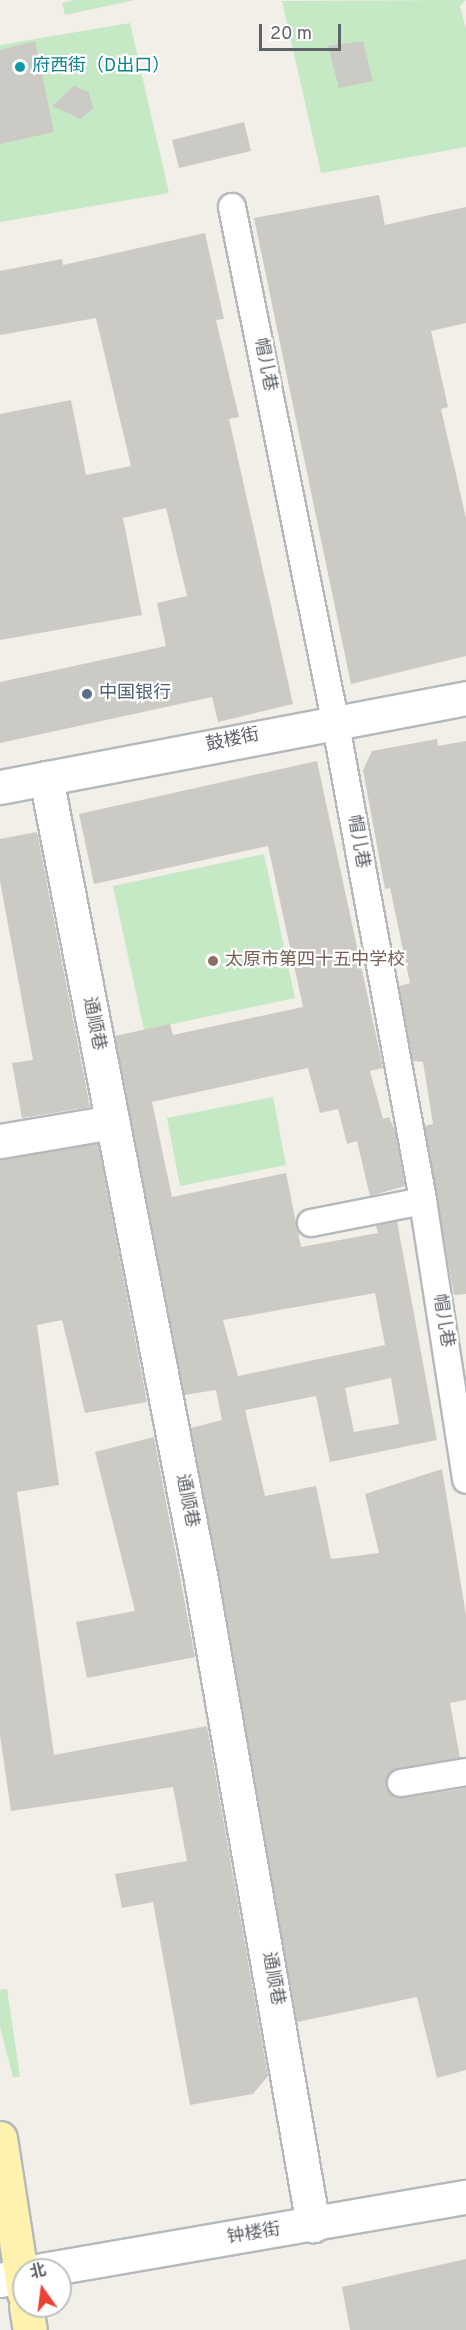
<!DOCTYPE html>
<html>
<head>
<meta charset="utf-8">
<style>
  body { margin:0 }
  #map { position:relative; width:466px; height:2330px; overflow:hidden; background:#f1efe8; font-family:Overpass,"Noto Sans SC",sans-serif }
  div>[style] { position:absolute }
  .green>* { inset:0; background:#c5e8c5 }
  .building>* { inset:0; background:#cccac5 }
  .roads { filter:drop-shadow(2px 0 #b5b8bc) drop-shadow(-2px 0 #b5b8bc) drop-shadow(0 2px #b5b8bc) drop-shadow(0 -2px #b5b8bc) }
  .pedestrian>* { height:26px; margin:-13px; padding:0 13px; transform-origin:13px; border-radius:13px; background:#fff }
  .minor>* { height:33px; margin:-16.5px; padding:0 16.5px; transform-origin:16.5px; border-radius:16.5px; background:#fff }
  .tertiary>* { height:33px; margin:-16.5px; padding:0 16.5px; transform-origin:16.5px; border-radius:16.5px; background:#fff }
  .primary>* { height:33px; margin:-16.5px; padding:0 16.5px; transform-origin:16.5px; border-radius:16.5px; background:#fff2af }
  .dots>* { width:16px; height:16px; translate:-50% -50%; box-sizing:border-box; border:3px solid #fff; border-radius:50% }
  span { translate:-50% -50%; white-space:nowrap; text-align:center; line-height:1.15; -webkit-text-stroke:4.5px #fff; paint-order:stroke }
  .culture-label { font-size:18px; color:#0d838f }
  .left { translate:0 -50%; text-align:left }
  .street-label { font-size:18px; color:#5f6368 }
  .service-label { font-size:18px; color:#4e5e75 }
  .education-label { font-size:18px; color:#785e54 }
  .north { position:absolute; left:12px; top:2258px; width:60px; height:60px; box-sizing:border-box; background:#fff; border:2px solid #bfc1c3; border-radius:50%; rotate:346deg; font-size:16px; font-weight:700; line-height:24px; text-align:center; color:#5f6368 }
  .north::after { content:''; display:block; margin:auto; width:21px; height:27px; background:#ea4335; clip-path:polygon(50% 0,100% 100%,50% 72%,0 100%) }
  .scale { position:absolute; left:259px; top:24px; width:82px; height:27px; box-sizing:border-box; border:3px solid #5f6368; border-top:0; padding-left:8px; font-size:18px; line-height:21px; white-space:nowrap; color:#5f6368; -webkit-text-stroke:4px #fff; paint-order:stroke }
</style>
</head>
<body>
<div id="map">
  <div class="green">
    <div style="clip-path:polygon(74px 0,135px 0,65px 15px,62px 3px)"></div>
    <div style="clip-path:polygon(466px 0,460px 6px,466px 29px,466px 147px,321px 173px,282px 1px)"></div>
    <div style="clip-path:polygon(130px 23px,169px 193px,0 222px,0 45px)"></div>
    <div style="clip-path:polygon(264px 854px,295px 998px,144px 1030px,113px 886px)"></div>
    <div style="clip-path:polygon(273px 1097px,286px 1165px,180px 1186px,167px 1118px)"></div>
    <div style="clip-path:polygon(7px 1989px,20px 2077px,13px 2077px,0 2027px,0 1990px)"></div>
  </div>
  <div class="building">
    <div style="clip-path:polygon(35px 41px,54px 132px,0 144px,0 50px)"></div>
    <div style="clip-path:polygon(363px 41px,373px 81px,339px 88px,328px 46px)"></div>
    <div style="clip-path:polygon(74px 86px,89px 92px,93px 108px,81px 119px,52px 106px)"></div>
    <div style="clip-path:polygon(244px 122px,251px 151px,179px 168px,172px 140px)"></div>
    <div style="clip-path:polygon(379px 195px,385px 225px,466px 207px,466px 323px,431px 331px,448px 407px,441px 409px,466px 518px,466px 656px,351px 684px,254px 218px)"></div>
    <div style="clip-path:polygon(205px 233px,224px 319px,216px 320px,239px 417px,229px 419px,293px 704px,218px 722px,212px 697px,0 743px,0 682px,166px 646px,157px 603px,187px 596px,166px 508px,123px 518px,142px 615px,0 640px,0 414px,71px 400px,86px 475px,131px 466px,96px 318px,0 335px,0 271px,62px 259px,63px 265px)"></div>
    <div style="clip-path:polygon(437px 739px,438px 746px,466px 741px,466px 1294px,454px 1295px,424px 1126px,433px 1124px,423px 1062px,413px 1061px,399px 986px,410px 983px,390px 888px,385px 889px,363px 770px,372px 751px)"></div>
    <div style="clip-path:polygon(evenodd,317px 761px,383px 1068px,370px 1071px,383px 1119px,389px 1117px,395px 1131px,405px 1186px,370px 1196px,357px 1141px,347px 1144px,338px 1109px,320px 1113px,308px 1068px,152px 1102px,172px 1197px,286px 1173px,301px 1247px,378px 1233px,376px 1226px,397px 1221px,437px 1440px,330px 1462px,316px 1396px,245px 1410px,265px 1496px,316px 1486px,331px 1559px,379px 1553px,365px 1494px,442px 1469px,466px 1615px,466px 1700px,450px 1703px,460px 1758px,398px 1768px,386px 1785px,403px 1798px,466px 1788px,466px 2070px,437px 2078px,417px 1997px,297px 2022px,191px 1428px,222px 1420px,216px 1390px,184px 1395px,115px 1036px,170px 1024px,173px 1035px,303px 1007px,268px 846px,94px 884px,79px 814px,317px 761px,375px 1293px,385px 1345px,238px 1376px,223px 1320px,375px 1293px,317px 761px,391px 1378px,399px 1424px,354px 1432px,345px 1388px,391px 1378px)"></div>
    <div style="clip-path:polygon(37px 832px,90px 1107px,22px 1118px,12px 1063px,33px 1060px,0 881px,0 839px)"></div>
    <div style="clip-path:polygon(98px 1143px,147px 1402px,85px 1413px,62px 1320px,37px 1325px,59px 1485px,17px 1492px,54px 1755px,207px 1726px,268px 2076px,253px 2094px,190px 2105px,153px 1902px,122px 1908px,115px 1874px,187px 1861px,173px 1787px,11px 1811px,0 1735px,0 1159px)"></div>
    <div style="clip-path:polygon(154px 1437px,195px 1657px,87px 1678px,76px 1622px,135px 1611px,95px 1452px)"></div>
    <div style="clip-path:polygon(466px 2259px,466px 2330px,350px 2330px,342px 2287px)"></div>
  </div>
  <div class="roads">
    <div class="pedestrian">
      <div style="left:232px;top:207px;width:523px;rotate:78.65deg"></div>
      <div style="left:335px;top:720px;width:489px;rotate:79.6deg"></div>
      <div style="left:423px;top:1201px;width:282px;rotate:81.2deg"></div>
      <div style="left:311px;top:1223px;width:114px;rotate:-11.1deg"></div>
      <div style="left:401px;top:1783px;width:66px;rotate:-9.6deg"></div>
    </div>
    <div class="minor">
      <div style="left:46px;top:778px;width:817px;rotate:79.06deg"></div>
      <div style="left:201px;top:1580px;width:655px;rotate:80.15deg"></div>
      <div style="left:0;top:1141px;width:114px;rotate:-9.6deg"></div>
    </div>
    <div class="tertiary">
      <div style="left:0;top:787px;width:474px;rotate:-10.8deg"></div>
      <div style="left:42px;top:2270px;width:430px;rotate:-9.8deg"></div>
      <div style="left:0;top:2280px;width:25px;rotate:-12deg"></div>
    </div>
    <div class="primary">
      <div style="left:0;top:2138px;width:157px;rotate:81.2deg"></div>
      <div style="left:26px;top:2306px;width:24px;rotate:81deg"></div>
    </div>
  </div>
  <div class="dots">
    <div style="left:20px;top:67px;background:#0f9aa8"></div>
    <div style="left:87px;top:694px;background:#5c6f8a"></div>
    <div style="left:213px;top:961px;background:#8d6e63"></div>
  </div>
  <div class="culture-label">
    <span class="left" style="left:32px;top:67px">府西街（D出口）</span>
  </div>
  <div class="street-label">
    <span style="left:264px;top:365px;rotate:79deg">帽儿巷</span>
    <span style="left:233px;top:741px;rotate:-12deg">鼓楼街</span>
    <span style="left:357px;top:842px;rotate:80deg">帽儿巷</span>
    <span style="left:93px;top:1024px;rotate:79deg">通顺巷</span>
    <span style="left:442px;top:1321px;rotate:81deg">帽儿巷</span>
    <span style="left:186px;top:1501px;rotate:79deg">通顺巷</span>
    <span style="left:272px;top:1979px;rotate:80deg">通顺巷</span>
    <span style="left:254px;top:2235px;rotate:-9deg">钟楼街</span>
  </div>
  <div class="service-label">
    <span class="left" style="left:99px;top:694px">中国银行</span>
  </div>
  <div class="education-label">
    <span class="left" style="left:225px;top:961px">太原市第四十五中学校</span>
  </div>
  <div class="north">北</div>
  <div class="scale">20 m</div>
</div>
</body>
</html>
